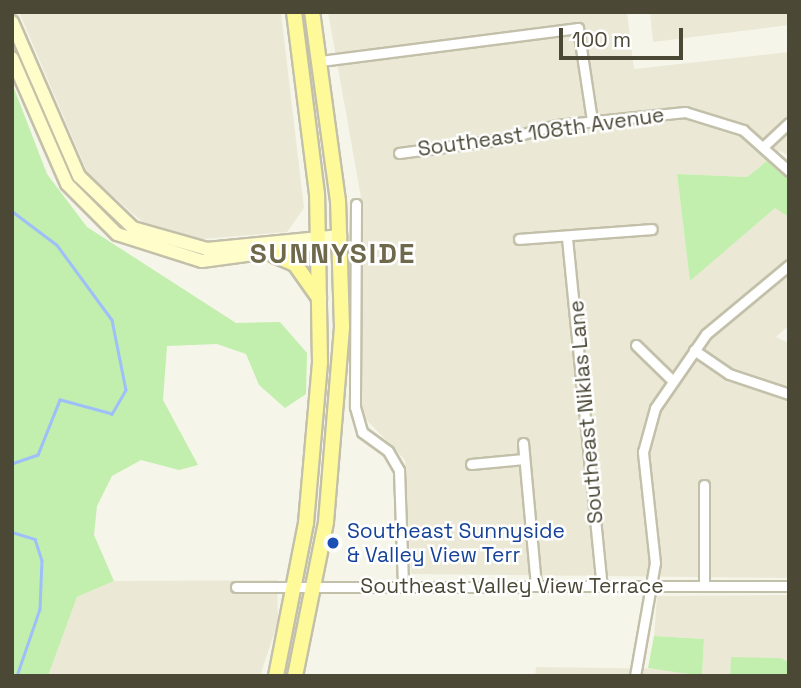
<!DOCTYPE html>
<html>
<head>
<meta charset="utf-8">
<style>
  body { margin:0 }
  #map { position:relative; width:801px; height:688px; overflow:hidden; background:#f6f5e9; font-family:"Space Grotesk",sans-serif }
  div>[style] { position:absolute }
  .residential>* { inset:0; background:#ebe9d6 }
  .green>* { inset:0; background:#c2efad }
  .stream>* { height:2.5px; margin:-1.25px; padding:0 1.25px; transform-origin:1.25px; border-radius:1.25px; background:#9fbff9 }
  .roads { filter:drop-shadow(2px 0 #c3c0aa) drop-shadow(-2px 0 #c3c0aa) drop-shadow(0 2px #c3c0aa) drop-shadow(0 -2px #c3c0aa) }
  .minor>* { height:9px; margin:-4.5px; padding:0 4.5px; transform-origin:4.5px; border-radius:4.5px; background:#fff }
  .secondary>* { height:12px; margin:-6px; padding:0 6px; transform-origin:6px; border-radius:6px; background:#fffeca }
  .primary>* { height:14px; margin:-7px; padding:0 7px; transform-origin:7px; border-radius:7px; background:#fffa99 }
  .dots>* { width:19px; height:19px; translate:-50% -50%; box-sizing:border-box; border:4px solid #fff; border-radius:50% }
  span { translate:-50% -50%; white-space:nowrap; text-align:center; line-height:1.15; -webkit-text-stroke:5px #fff; paint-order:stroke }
  .street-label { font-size:21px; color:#4b4836 }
  .transit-label { font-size:21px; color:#164399 }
  .left { translate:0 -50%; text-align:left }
  .district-label { font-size:28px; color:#6f694c; font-weight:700; letter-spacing:2px }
  .frame { position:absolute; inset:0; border:14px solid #4b4836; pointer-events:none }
  .scale { position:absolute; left:559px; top:28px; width:124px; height:32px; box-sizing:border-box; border:4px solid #4b4836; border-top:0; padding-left:9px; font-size:21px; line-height:24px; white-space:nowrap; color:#4b4836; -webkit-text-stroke:5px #fff; paint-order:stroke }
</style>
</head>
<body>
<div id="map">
  <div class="residential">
    <div style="clip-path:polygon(19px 12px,281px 12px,304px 208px,287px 232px,191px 240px,148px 227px,88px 174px)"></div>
    <div style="clip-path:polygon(328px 12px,627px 12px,634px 69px,789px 52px,789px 156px,780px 151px,747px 177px,677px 174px,690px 280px,776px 207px,789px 217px,789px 325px,776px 337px,789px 343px,789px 578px,411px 574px,405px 460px,362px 415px,362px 203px)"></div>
    <div style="clip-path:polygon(650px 12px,789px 12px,789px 25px,653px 42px)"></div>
    <div style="clip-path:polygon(277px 580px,278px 622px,260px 676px,48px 676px,77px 597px,114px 581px)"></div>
    <div style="clip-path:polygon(789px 595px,789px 662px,731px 657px,730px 676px,702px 676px,704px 639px,654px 636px,657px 596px)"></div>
    <div style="clip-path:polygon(536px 667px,686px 669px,684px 676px,535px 676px)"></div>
  </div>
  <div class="green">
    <div style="clip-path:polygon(12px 83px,47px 174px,87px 227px,236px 323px,280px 322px,307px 353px,306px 394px,285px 408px,259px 385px,246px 354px,217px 344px,167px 346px,163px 400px,198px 465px,179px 470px,141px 460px,112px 476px,97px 506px,94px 535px,114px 581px,77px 597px,48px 676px,12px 676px)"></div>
    <div style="clip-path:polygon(767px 161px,789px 179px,789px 217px,775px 208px,690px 281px,677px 174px,747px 177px)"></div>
    <div style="clip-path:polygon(654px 636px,704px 639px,702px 676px,648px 668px)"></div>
    <div style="clip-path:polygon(731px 657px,780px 658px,789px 662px,789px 676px,730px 676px)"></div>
  </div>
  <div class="stream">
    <div style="left:12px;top:211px;width:56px;rotate:37.1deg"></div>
    <div style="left:57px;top:245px;width:93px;rotate:53.7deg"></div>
    <div style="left:112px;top:320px;width:71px;rotate:78.7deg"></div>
    <div style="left:126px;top:390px;width:28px;rotate:120deg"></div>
    <div style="left:112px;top:414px;width:54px;rotate:-164.9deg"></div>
    <div style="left:60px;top:400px;width:59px;rotate:111.8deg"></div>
    <div style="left:38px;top:455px;width:28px;rotate:161deg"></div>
    <div style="left:12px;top:532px;width:24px;rotate:17deg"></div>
    <div style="left:35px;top:539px;width:22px;rotate:72deg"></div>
    <div style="left:42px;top:560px;width:49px;rotate:92.3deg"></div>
    <div style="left:40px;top:609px;width:71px;rotate:108.9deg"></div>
  </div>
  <div class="roads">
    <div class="minor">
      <div style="left:321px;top:61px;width:259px;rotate:-7.3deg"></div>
      <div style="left:578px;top:28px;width:94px;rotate:81.4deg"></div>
      <div style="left:763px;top:147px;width:35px;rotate:-43deg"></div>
      <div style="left:399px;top:153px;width:106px;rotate:-7.6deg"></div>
      <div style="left:504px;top:139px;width:55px;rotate:-14.8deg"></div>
      <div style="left:557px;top:125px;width:129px;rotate:-5.8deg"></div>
      <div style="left:685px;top:112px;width:61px;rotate:17.2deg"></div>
      <div style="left:743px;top:130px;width:62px;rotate:41.7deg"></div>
      <div style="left:356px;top:204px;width:203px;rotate:90.3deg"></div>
      <div style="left:355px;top:407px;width:26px;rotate:74deg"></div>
      <div style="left:362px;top:432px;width:32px;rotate:36deg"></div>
      <div style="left:388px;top:451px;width:22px;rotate:60deg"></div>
      <div style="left:399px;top:470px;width:117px;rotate:88deg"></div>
      <div style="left:567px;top:238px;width:350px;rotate:84.3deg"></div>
      <div style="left:519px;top:239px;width:133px;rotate:-4.3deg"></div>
      <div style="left:636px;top:345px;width:49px;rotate:44.2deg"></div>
      <div style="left:694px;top:350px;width:42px;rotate:34.4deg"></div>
      <div style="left:729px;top:374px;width:63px;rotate:18.4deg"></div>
      <div style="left:523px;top:443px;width:143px;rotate:84.8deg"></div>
      <div style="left:471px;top:464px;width:53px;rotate:-5.4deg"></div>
      <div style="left:704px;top:485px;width:101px;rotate:90deg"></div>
      <div style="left:236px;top:587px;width:553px;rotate:-0.1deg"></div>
      <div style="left:635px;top:676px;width:115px;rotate:-80deg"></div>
      <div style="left:655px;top:563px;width:112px;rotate:-96.2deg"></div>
      <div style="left:643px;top:452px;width:46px;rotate:-74.7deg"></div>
      <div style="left:655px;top:408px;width:90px;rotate:-55.4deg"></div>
      <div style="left:706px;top:334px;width:108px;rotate:-39.7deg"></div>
    </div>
    <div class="secondary">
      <div style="left:12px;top:22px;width:168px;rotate:66.5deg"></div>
      <div style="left:79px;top:176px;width:75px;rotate:43.9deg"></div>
      <div style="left:133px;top:228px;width:77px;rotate:15.8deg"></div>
      <div style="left:207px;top:249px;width:134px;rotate:-5.6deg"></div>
      <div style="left:12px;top:58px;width:137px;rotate:66.4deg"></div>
      <div style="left:67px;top:184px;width:71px;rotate:45deg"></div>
      <div style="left:117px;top:234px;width:89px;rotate:17.6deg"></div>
      <div style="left:202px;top:261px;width:104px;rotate:-7.7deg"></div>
    </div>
    <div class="primary">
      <div style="left:274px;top:255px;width:23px;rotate:23deg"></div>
      <div style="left:295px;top:264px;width:42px;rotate:54.8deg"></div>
      <div style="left:276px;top:676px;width:156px;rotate:-78.9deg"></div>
      <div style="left:306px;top:523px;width:162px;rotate:-85deg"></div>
      <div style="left:320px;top:362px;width:168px;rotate:-91deg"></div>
      <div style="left:317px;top:194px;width:183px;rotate:-97.2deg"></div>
      <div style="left:295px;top:676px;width:157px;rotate:-78.6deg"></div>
      <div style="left:326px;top:522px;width:196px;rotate:-85.3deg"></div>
      <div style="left:342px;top:327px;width:126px;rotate:-91.8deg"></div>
      <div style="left:338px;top:201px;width:191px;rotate:-97.8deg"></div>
    </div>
  </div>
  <div class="dots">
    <div style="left:333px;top:543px;background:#1a4fb4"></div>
  </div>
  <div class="street-label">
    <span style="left:541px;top:132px;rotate:-8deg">Southeast 108th Avenue</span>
    <span style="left:586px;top:412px;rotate:-95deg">Southeast Niklas Lane</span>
    <span style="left:512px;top:586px">Southeast Valley View Terrace</span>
  </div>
  <div class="transit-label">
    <span class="left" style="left:347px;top:543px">Southeast Sunnyside<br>&amp; Valley View Terr</span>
  </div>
  <div class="district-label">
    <span style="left:333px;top:253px">SUNNYSIDE</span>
  </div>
  <div class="frame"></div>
  <div class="scale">100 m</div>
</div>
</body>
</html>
